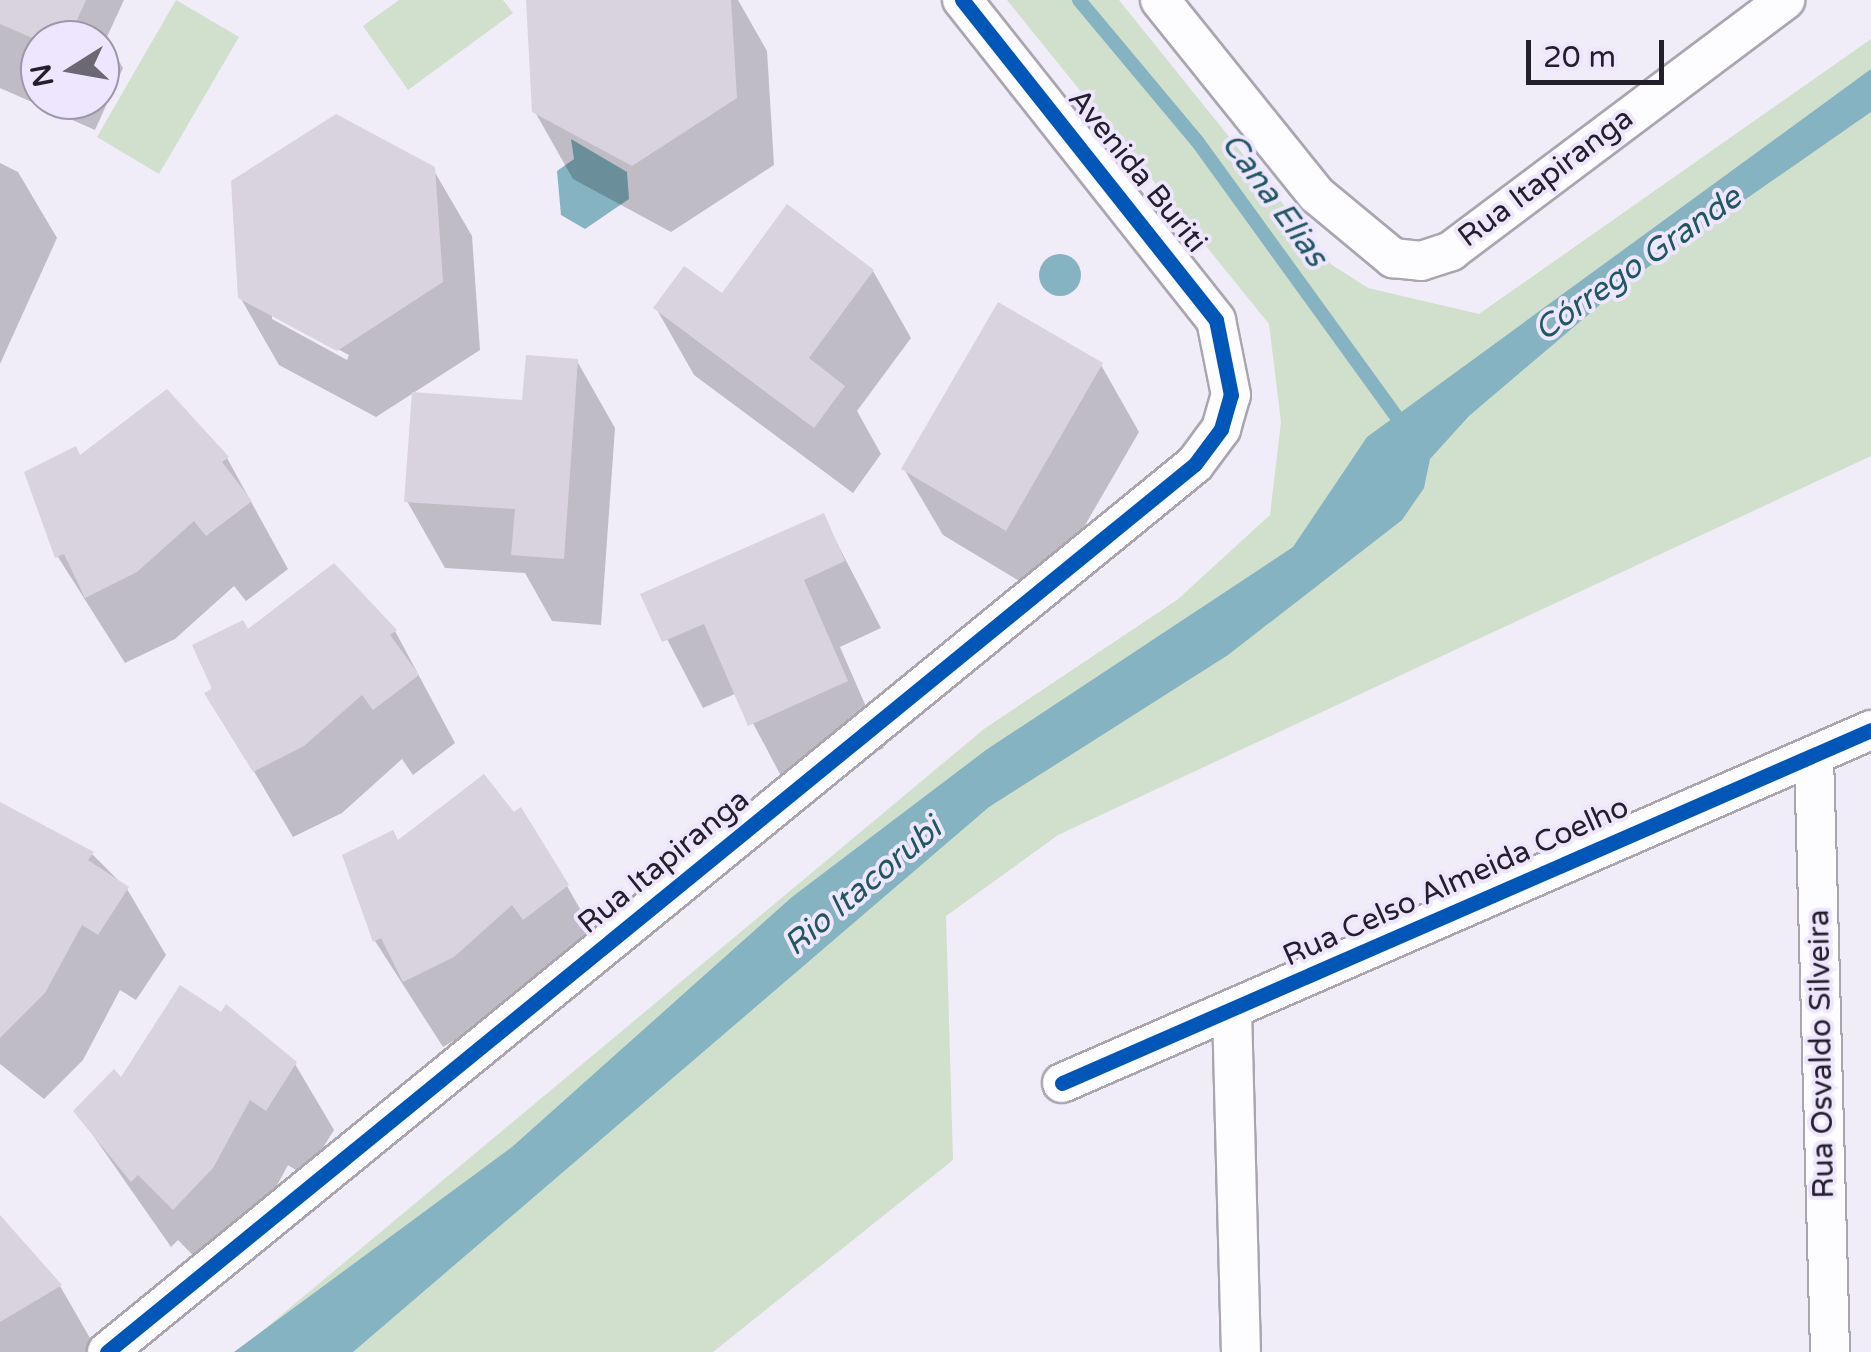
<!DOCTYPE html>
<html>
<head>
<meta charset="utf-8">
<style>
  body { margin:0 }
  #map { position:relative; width:1871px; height:1352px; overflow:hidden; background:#f0ecf8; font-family:"Varela Round",sans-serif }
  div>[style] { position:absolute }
  .green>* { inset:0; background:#d1dfcd }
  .water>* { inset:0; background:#86b3c1 }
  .round { border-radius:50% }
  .shadow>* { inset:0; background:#0003 }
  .stream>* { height:14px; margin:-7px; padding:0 7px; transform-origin:7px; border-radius:7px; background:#86b3c1 }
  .building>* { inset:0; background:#d8d3de }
  .roads { filter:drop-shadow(2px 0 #a9a6b0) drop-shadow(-2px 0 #a9a6b0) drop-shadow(0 2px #a9a6b0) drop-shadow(0 -2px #a9a6b0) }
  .street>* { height:38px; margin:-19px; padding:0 19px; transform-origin:19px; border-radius:19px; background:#fdfcfe }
  .cycleway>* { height:15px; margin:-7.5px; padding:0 7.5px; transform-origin:7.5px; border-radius:7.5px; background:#0057b8 }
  span { translate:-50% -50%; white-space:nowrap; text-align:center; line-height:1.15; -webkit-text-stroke:8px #eee6fe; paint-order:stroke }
  .street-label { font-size:30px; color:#24202b }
  .water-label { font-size:32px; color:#205763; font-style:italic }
  .north { position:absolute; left:20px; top:20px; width:100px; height:100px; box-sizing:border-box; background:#eee6fe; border:2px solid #9d97aa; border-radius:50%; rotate:259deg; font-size:28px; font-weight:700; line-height:40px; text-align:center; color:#24202b }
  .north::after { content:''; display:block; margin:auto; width:35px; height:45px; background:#6b6773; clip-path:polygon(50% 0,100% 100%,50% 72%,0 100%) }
  .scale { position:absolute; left:1526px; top:40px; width:138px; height:45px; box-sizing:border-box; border:5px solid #24202b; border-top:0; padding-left:12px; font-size:30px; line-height:35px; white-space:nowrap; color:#24202b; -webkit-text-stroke:8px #eee6fe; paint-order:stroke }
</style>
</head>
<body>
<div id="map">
  <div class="green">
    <div style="clip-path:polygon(176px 0,239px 37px,159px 174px,97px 137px)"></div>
    <div style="clip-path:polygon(399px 0,503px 0,513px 13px,408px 90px,363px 26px)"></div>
    <div style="clip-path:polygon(1007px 0,1119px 0,1332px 265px,1368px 288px,1479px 314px,1871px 39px,1871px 456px,1058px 835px,946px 916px,953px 1160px,713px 1352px,237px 1352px,984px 729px,1177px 600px,1270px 515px,1281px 422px,1269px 324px)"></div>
  </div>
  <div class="water">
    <div style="clip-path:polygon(1871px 69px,1871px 112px,1628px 281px,1469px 416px,1430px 459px,1424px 488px,1402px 520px,1228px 655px,989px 807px,353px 1352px,234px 1352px,512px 1147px,792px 897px,986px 750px,1293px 547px,1367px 437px)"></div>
    <div style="clip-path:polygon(571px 139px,627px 172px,629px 199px,585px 229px,561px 215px,557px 171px,574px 159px)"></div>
    <div class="round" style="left:1039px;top:254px;width:42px;height:42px"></div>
  </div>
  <div class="shadow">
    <div style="clip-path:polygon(evenodd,0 0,124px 0,106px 39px,123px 68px,95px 130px,0 88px,0 0,40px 40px,100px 40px,100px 100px,40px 100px,40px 40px)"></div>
    <div style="clip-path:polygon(528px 0,738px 0,767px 51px,774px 165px,671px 232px,573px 179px,535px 112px)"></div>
    <div style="clip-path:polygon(0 163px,18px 172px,57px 238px,0 364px)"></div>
    <div style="clip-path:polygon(evenodd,433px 169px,472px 236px,480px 350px,376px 417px,279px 365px,240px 297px,433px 169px,272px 314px,349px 355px,347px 360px,272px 319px,272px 314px)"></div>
    <div style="clip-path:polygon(873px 271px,911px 338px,857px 411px,881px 454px,853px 493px,694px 375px,656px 308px)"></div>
    <div style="clip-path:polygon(577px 361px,615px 428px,601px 625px,552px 621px,525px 573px,445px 568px,407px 501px)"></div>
    <div style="clip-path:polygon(1101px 365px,1139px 432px,1044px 596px,943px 535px,904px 469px)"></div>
    <div style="clip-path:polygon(227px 458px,288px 569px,246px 601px,234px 586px,175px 639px,125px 663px,58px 557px,27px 473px,80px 459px)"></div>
    <div style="clip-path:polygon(823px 516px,881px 628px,840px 647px,884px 748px,789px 791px,737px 693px,703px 708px,644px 595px)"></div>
    <div style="clip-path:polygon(395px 631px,455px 743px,413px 775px,402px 759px,342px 813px,293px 837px,208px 694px,248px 632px)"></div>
    <div style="clip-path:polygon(0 833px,92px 854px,127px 889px,166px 955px,136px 1000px,120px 990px,83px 1060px,44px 1099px,0 1064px)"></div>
    <div style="clip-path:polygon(398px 843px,567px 886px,605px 953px,443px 1047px,375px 941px,345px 857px)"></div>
    <div style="clip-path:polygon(222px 1015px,295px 1064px,334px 1130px,305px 1176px,288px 1165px,250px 1235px,212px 1275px,178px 1240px,171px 1247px,76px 1111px)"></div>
    <div style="clip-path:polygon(0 1219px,60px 1286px,98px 1352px,0 1352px)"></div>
  </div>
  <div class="stream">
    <div style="left:1079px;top:0;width:184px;rotate:50.1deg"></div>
    <div style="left:1197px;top:141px;width:359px;rotate:54.1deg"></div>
  </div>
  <div class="building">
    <div style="clip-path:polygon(0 0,86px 0,68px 40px,37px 40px,0 24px)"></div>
    <div style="clip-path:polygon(526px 0,731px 0,737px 98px,632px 166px,532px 112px)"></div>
    <div style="clip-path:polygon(336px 114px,435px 167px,443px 282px,337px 351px,238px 298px,231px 181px)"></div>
    <div style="clip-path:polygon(787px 204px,874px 270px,809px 358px,845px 386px,814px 428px,653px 308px,684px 266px,722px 293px)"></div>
    <div style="clip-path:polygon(998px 302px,1103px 363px,1006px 531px,901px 469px)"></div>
    <div style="clip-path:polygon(526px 355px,578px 359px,564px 559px,511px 555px,515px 509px,404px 502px,412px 392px,522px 400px)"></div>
    <div style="clip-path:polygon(167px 389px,229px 457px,222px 462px,252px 501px,206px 536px,194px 521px,137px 572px,85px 598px,64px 554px,55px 558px,24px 472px,76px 446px,80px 455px)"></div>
    <div style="clip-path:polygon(824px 513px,845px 561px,804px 580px,848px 681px,748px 726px,704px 624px,662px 642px,640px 594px)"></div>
    <div style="clip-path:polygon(334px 563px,397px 630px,390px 635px,419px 675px,373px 710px,362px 695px,304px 746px,253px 772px,204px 693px,212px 689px,192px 645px,243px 620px,248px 629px)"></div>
    <div style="clip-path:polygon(484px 774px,514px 812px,521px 807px,569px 885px,523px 920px,512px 905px,454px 957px,403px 982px,381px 938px,373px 942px,342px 855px,393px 830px,398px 840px)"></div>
    <div style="clip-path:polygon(0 802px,94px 852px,88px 860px,129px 887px,98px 935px,82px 925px,45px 993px,0 1038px)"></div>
    <div style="clip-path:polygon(180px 985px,221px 1012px,226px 1004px,297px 1062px,266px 1111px,250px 1100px,213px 1168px,173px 1210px,138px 1175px,131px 1182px,73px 1111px,114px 1069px,121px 1077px)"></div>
    <div style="clip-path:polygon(0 1215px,62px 1285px,0 1322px)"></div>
  </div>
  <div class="roads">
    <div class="street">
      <div style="left:1160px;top:0;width:250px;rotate:51.2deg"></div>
      <div style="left:1317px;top:195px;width:99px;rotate:39.7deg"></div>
      <div style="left:1393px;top:258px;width:28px;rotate:6deg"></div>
      <div style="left:1421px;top:261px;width:32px;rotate:-18deg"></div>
      <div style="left:1451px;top:251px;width:418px;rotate:-36.9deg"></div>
      <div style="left:1814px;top:756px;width:596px;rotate:88.46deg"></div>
      <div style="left:1232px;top:1010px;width:342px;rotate:88.5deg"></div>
      <div style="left:1062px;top:1083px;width:883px;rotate:-23.57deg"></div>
      <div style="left:107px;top:1352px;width:1404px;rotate:-39.22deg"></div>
      <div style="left:1195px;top:464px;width:44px;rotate:-53.4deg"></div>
      <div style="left:1221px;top:429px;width:35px;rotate:-74deg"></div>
      <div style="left:1231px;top:395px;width:76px;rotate:-101.3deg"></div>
      <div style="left:1216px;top:320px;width:409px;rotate:-128.4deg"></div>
    </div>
  </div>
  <div class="cycleway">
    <div style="left:1062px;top:1083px;width:883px;rotate:-23.57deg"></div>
    <div style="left:107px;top:1352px;width:1404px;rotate:-39.22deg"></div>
    <div style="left:1195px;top:464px;width:44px;rotate:-53.4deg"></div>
    <div style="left:1221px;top:429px;width:35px;rotate:-74deg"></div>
    <div style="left:1231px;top:395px;width:76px;rotate:-101.3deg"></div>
    <div style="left:1216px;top:320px;width:409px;rotate:-128.4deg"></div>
  </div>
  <div class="street-label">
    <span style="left:1137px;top:171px;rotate:51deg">Avenida Buriti</span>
    <span style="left:1546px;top:178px;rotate:-37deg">Rua Itapiranga</span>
    <span style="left:664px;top:862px;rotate:-39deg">Rua Itapiranga</span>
    <span style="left:1456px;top:882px;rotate:-24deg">Rua Celso Almeida Coelho</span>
    <span style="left:1822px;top:1054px;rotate:-91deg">Rua Osvaldo Silveira</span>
  </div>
  <div class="water-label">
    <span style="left:1274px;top:200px;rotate:54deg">Cana Elias</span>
    <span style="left:1638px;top:264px;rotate:-35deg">Córrego Grande</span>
    <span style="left:863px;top:887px;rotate:-40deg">Rio Itacorubi</span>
  </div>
  <div class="north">N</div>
  <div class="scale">20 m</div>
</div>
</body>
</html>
